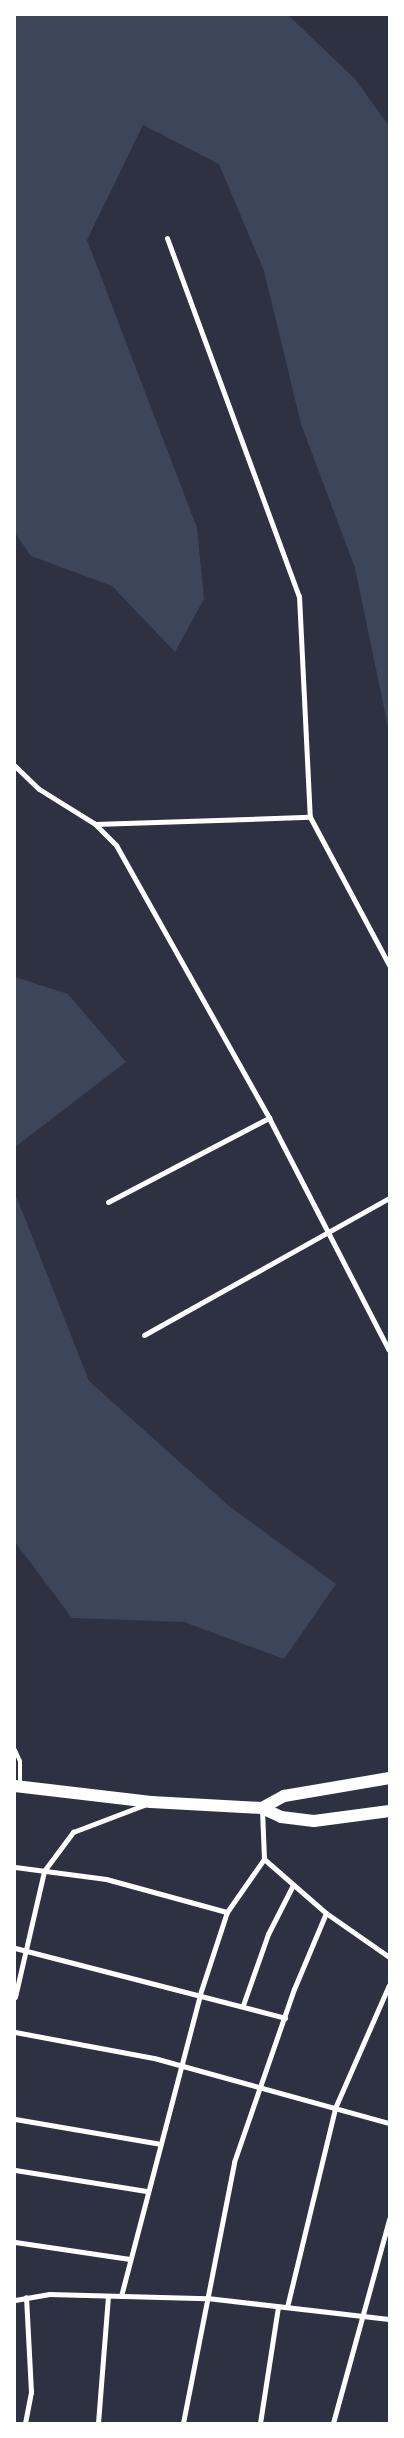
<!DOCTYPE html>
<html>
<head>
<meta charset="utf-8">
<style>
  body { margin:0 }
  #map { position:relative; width:404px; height:2438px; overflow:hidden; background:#2d3142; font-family:Montserrat,sans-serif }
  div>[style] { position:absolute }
  .green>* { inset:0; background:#3c4559 }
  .service>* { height:4px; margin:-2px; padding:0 2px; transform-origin:2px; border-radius:2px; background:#fff }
  .minor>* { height:5px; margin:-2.5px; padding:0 2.5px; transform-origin:2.5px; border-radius:2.5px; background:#fff }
  .primary>* { height:12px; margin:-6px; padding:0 6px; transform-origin:6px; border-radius:6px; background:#fff }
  span { translate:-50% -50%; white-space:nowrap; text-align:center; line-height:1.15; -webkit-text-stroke:5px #fff; paint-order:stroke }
  .frame { position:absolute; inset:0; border:16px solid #fff; pointer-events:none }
</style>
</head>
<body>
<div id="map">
  <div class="green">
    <div style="clip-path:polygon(15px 15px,288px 15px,355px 79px,389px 126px,389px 732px,355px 568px,301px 424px,264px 271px,219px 164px,143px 125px,87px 240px,197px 528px,204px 599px,175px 652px,112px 586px,31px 556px,15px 533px)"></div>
    <div style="clip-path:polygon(15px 977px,68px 994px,126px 1062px,15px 1147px)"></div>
    <div style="clip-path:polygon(15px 1193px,89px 1381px,229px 1506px,336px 1584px,284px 1659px,184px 1622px,72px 1618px,15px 1542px)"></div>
  </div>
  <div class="service">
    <div style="left:15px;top:1750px;width:12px;rotate:66deg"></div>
    <div style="left:20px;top:1761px;width:23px;rotate:90deg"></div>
  </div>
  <div class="minor">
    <div style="left:167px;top:238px;width:382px;rotate:69.8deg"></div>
    <div style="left:299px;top:596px;width:221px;rotate:87.2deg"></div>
    <div style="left:310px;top:817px;width:168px;rotate:61.9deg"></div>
    <div style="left:15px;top:766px;width:33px;rotate:44deg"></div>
    <div style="left:39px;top:789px;width:66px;rotate:32deg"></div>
    <div style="left:95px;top:824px;width:30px;rotate:45deg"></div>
    <div style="left:116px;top:845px;width:313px;rotate:60.7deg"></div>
    <div style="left:269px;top:1118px;width:261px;rotate:62.7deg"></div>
    <div style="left:95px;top:824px;width:215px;rotate:-1.9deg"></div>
    <div style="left:108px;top:1202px;width:182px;rotate:-27.6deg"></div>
    <div style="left:144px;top:1335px;width:281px;rotate:-29.2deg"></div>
    <div style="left:264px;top:1859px;width:82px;rotate:41.1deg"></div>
    <div style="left:326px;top:1913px;width:77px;rotate:34.9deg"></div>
    <div style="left:15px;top:1867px;width:92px;rotate:7.5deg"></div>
    <div style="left:106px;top:1879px;width:125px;rotate:15.3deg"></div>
    <div style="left:15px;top:1948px;width:279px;rotate:14.5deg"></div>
    <div style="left:15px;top:1997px;width:129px;rotate:-77deg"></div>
    <div style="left:44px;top:1871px;width:49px;rotate:-53.4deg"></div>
    <div style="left:73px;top:1832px;width:76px;rotate:-20.8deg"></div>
    <div style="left:243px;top:2005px;width:75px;rotate:-70.6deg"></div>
    <div style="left:268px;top:1934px;width:55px;rotate:-63deg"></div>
    <div style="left:15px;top:2032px;width:141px;rotate:10.6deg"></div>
    <div style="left:154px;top:2058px;width:244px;rotate:15.5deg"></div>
    <div style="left:15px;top:2119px;width:148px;rotate:9.7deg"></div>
    <div style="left:15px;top:2170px;width:133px;rotate:9.1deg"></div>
    <div style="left:15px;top:2242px;width:116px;rotate:8.4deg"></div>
    <div style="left:121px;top:2296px;width:312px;rotate:-75.3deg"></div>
    <div style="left:200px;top:1994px;width:86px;rotate:-71.8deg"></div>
    <div style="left:227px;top:1912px;width:65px;rotate:-55.1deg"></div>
    <div style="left:264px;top:1859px;width:49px;rotate:-92.3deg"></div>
    <div style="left:15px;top:2300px;width:35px;rotate:-10deg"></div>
    <div style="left:49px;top:2294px;width:158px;rotate:1.5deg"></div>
    <div style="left:207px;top:2298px;width:183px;rotate:6.6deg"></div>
    <div style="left:287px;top:2307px;width:205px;rotate:-76.4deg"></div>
    <div style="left:335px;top:2108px;width:134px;rotate:-66.3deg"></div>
    <div style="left:25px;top:2423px;width:32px;rotate:-79deg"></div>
    <div style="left:31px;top:2392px;width:95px;rotate:-93deg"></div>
    <div style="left:98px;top:2423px;width:126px;rotate:-85.5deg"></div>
    <div style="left:183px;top:2423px;width:266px;rotate:-78.9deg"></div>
    <div style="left:234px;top:2162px;width:183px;rotate:-70.9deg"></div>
    <div style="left:294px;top:1989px;width:82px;rotate:-67.2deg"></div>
    <div style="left:260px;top:2423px;width:117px;rotate:-81.2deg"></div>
    <div style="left:333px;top:2423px;width:212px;rotate:-74.6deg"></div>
  </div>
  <div class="primary">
    <div style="left:15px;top:1786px;width:137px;rotate:6.7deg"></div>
    <div style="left:151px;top:1802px;width:111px;rotate:3.1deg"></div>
    <div style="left:262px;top:1808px;width:21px;rotate:25deg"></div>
    <div style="left:281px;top:1817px;width:33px;rotate:7deg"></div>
    <div style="left:314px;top:1821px;width:76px;rotate:-7.6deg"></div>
    <div style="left:262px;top:1808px;width:25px;rotate:-29deg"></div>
    <div style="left:284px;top:1796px;width:107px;rotate:-9.7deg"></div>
  </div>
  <div class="frame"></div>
</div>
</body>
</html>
